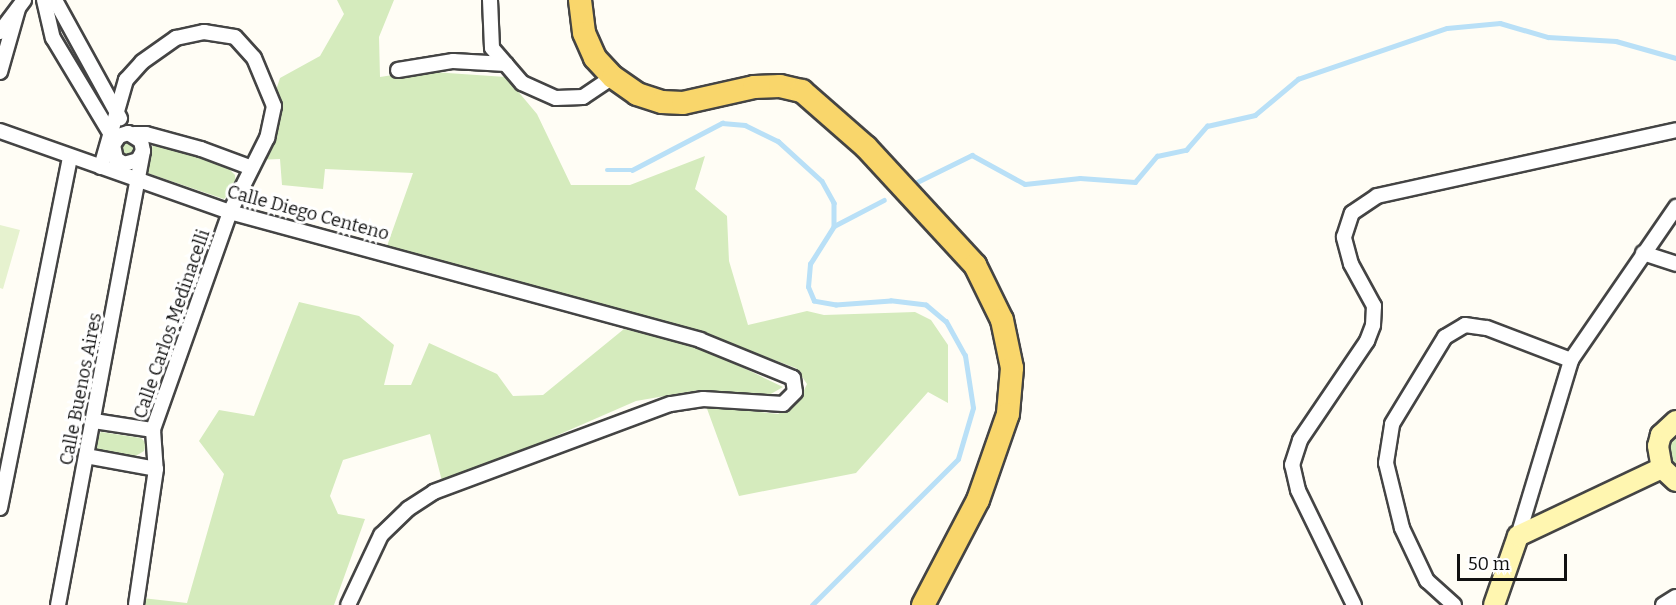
<!DOCTYPE html>
<html>
<head>
<meta charset="utf-8">
<style>
  body { margin:0 }
  #map { position:relative; width:1676px; height:605px; overflow:hidden; background:#fffdf5; font-family:Bitter,serif }
  div>[style] { position:absolute }
  .green>* { inset:0; background:#d5ebbd }
  .round { border-radius:50% }
  .pitch>* { inset:0; background:#e6f2cf }
  .stream>* { height:4.5px; margin:-2.25px; padding:0 2.25px; transform-origin:2.25px; border-radius:2.25px; background:#b9e0f7 }
  .roads { filter:drop-shadow(2px 0 #444) drop-shadow(-2px 0 #444) drop-shadow(0 2px #444) drop-shadow(0 -2px #444) }
  .street>* { height:14px; margin:-7px; padding:0 7px; transform-origin:7px; border-radius:7px; background:#fff }
  .secondary>* { height:20px; margin:-10px; padding:0 10px; transform-origin:10px; border-radius:10px; background:#fff6b0 }
  .primary>* { height:22px; margin:-11px; padding:0 11px; transform-origin:11px; border-radius:11px; background:#f9d66b }
  span { translate:-50% -50%; white-space:nowrap; text-align:center; line-height:1.15; -webkit-text-stroke:6px #fff; paint-order:stroke }
  .street-label { font-size:18px; color:#111 }
  .scale { position:absolute; left:1457px; top:554px; width:110px; height:27px; box-sizing:border-box; border:3px solid #111; border-top:0; padding-left:8px; font-size:18px; line-height:21px; white-space:nowrap; color:#111; -webkit-text-stroke:4px #fff; paint-order:stroke }
</style>
</head>
<body>
<div id="map">
  <div class="green">
    <div style="clip-path:polygon(337px 0,394px 0,379px 37px,380px 77px,418px 71px,506px 77px,537px 114px,571px 185px,630px 185px,705px 156px,695px 189px,727px 216px,729px 261px,748px 325px,807px 311px,824px 315px,915px 312px,931px 320px,948px 345px,948px 403px,928px 392px,856px 473px,739px 496px,706px 406px,778px 414px,799px 401px,807px 384px,796px 368px,712px 337px,387px 246px,413px 173px,325px 169px,323px 189px,282px 185px,280px 159px,253px 160px,280px 78px,320px 56px,344px 14px)"></div>
    <div class="round" style="left:120px;top:141px;width:16px;height:16px"></div>
    <div style="clip-path:polygon(153px 144px,224px 164px,235px 175px,236px 186px,224px 199px,147px 173px)"></div>
    <div style="clip-path:polygon(299px 302px,359px 316px,394px 345px,384px 385px,411px 385px,429px 343px,497px 374px,513px 396px,543px 395px,624px 329px,700px 347px,783px 387px,762px 399px,699px 390px,636px 401px,443px 485px,430px 434px,343px 460px,330px 496px,338px 514px,365px 519px,334px 605px,140px 605px,142px 598px,187px 603px,224px 474px,199px 441px,219px 410px,254px 416px)"></div>
    <div style="clip-path:polygon(1676px 430px,1676px 467px,1667px 450px)"></div>
    <div style="clip-path:polygon(101px 432px,141px 438px,146px 443px,144px 451px,134px 457px,97px 451px,93px 444px)"></div>
  </div>
  <div class="pitch">
    <div style="clip-path:polygon(0 225px,20px 230px,3px 289px,0 288px)"></div>
  </div>
  <div class="stream">
    <div style="left:607px;top:170px;width:25px"></div>
    <div style="left:632px;top:170px;width:102px;rotate:-27.6deg"></div>
    <div style="left:722px;top:123px;width:23px;rotate:5deg"></div>
    <div style="left:745px;top:125px;width:37px;rotate:26deg"></div>
    <div style="left:778px;top:141px;width:59px;rotate:42.3deg"></div>
    <div style="left:822px;top:181px;width:25px;rotate:61deg"></div>
    <div style="left:834px;top:203px;width:23px;rotate:90deg"></div>
    <div style="left:911px;top:185px;width:68px;rotate:-26.2deg"></div>
    <div style="left:972px;top:155px;width:60px;rotate:28.7deg"></div>
    <div style="left:1025px;top:184px;width:55px;rotate:-6.2deg"></div>
    <div style="left:1080px;top:178px;width:55px;rotate:4.2deg"></div>
    <div style="left:1135px;top:182px;width:34px;rotate:-50deg"></div>
    <div style="left:1157px;top:156px;width:30px;rotate:-12deg"></div>
    <div style="left:1186px;top:150px;width:32px;rotate:-49deg"></div>
    <div style="left:1207px;top:126px;width:49px;rotate:-12.9deg"></div>
    <div style="left:1255px;top:115px;width:56px;rotate:-39.9deg"></div>
    <div style="left:1298px;top:79px;width:157px;rotate:-18.9deg"></div>
    <div style="left:1447px;top:28px;width:53px;rotate:-5.4deg"></div>
    <div style="left:1500px;top:23px;width:50px;rotate:16.3deg"></div>
    <div style="left:1548px;top:37px;width:68px;rotate:3.4deg"></div>
    <div style="left:1616px;top:41px;width:62px;rotate:15.8deg"></div>
    <div style="left:812px;top:605px;width:206px;rotate:-45deg"></div>
    <div style="left:958px;top:459px;width:53px;rotate:-73.6deg"></div>
    <div style="left:973px;top:408px;width:53px;rotate:-98.7deg"></div>
    <div style="left:965px;top:356px;width:39px;rotate:-119deg"></div>
    <div style="left:946px;top:322px;width:26px;rotate:-140deg"></div>
    <div style="left:926px;top:305px;width:35px;rotate:-173deg"></div>
    <div style="left:891px;top:301px;width:55px;rotate:175.8deg"></div>
    <div style="left:836px;top:305px;width:22px;rotate:-170deg"></div>
    <div style="left:814px;top:301px;width:15px;rotate:-113deg"></div>
    <div style="left:808px;top:287px;width:23px;rotate:-85deg"></div>
    <div style="left:810px;top:264px;width:45px;rotate:-57.7deg"></div>
    <div style="left:834px;top:226px;width:56px;rotate:-27.5deg"></div>
  </div>
  <div class="roads">
    <div class="street">
      <div style="left:44px;top:0;width:39px;rotate:77deg"></div>
      <div style="left:53px;top:38px;width:114px;rotate:59deg"></div>
      <div style="left:55px;top:0;width:135px;rotate:61.2deg"></div>
      <div style="left:490px;top:0;width:48px;rotate:87.6deg"></div>
      <div style="left:492px;top:48px;width:46px;rotate:49.4deg"></div>
      <div style="left:522px;top:83px;width:37px;rotate:24deg"></div>
      <div style="left:556px;top:98px;width:27px;rotate:-2deg"></div>
      <div style="left:583px;top:97px;width:36px;rotate:-34deg"></div>
      <div style="left:0;top:32px;width:40px;rotate:-53deg"></div>
      <div style="left:398px;top:70px;width:56px;rotate:-9.3deg"></div>
      <div style="left:453px;top:61px;width:53px;rotate:3.2deg"></div>
      <div style="left:0;top:72px;width:66px;rotate:-74.1deg"></div>
      <div style="left:0;top:131px;width:244px;rotate:19.4deg"></div>
      <div style="left:230px;top:212px;width:487px;rotate:15.2deg"></div>
      <div style="left:700px;top:340px;width:100px;rotate:22.2deg"></div>
      <div style="left:793px;top:378px;width:14px;rotate:82deg"></div>
      <div style="left:795px;top:392px;width:17px;rotate:135deg"></div>
      <div style="left:783px;top:404px;width:80px;rotate:-176.4deg"></div>
      <div style="left:703px;top:399px;width:33px;rotate:171deg"></div>
      <div style="left:670px;top:404px;width:252px;rotate:159.6deg"></div>
      <div style="left:434px;top:492px;width:31px;rotate:147deg"></div>
      <div style="left:408px;top:509px;width:37px;rotate:136deg"></div>
      <div style="left:381px;top:535px;width:77px;rotate:115.2deg"></div>
      <div style="left:134px;top:134px;width:12px"></div>
      <div style="left:146px;top:134px;width:57px;rotate:15.3deg"></div>
      <div style="left:201px;top:149px;width:54px;rotate:20.4deg"></div>
      <div style="left:101px;top:167px;width:91px;rotate:-74deg"></div>
      <div style="left:126px;top:80px;width:24px;rotate:-48deg"></div>
      <div style="left:142px;top:62px;width:42px;rotate:-35.2deg"></div>
      <div style="left:176px;top:38px;width:29px;rotate:-12deg"></div>
      <div style="left:204px;top:32px;width:31px;rotate:9deg"></div>
      <div style="left:235px;top:37px;width:28px;rotate:48deg"></div>
      <div style="left:254px;top:58px;width:52px;rotate:67.4deg"></div>
      <div style="left:274px;top:106px;width:33px;rotate:102deg"></div>
      <div style="left:267px;top:138px;width:83px;rotate:116.6deg"></div>
      <div style="left:230px;top:212px;width:231px;rotate:109.5deg"></div>
      <div style="left:153px;top:430px;width:39px;rotate:86deg"></div>
      <div style="left:156px;top:469px;width:137px;rotate:98.4deg"></div>
      <div style="left:1643px;top:253px;width:35px;rotate:18deg"></div>
      <div style="left:94px;top:421px;width:60px;rotate:8.7deg"></div>
      <div style="left:86px;top:456px;width:71px;rotate:10.5deg"></div>
      <div style="left:0;top:508px;width:358px;rotate:-78.7deg"></div>
      <div style="left:1518px;top:536px;width:184px;rotate:-73.2deg"></div>
      <div style="left:1571px;top:360px;width:186px;rotate:-55.5deg"></div>
      <div style="left:58px;top:605px;width:462px;rotate:-79.4deg"></div>
      <div style="left:143px;top:151px;width:10px;rotate:-101deg"></div>
      <div style="left:141px;top:141px;width:15px;rotate:-148deg"></div>
      <div style="left:128px;top:133px;width:9px;rotate:162deg"></div>
      <div style="left:119px;top:136px;width:11px;rotate:124deg"></div>
      <div style="left:113px;top:145px;width:14px;rotate:78deg"></div>
      <div style="left:116px;top:159px;width:9px;rotate:32deg"></div>
      <div style="left:124px;top:164px;width:15px;rotate:-16deg"></div>
      <div style="left:138px;top:160px;width:10px;rotate:-61deg"></div>
      <div style="left:1354px;top:605px;width:128px;rotate:-116deg"></div>
      <div style="left:1298px;top:490px;width:26px;rotate:-103deg"></div>
      <div style="left:1292px;top:465px;width:26px;rotate:-72deg"></div>
      <div style="left:1300px;top:440px;width:120px;rotate:-55.9deg"></div>
      <div style="left:1367px;top:341px;width:17px;rotate:-69deg"></div>
      <div style="left:1373px;top:325px;width:19px;rotate:-87deg"></div>
      <div style="left:1374px;top:306px;width:48px;rotate:-118.7deg"></div>
      <div style="left:1351px;top:264px;width:28px;rotate:-105deg"></div>
      <div style="left:1344px;top:237px;width:25px;rotate:-72deg"></div>
      <div style="left:1352px;top:213px;width:30px;rotate:-34deg"></div>
      <div style="left:1377px;top:196px;width:306px;rotate:-12.4deg"></div>
      <div style="left:1454px;top:605px;width:36px;rotate:-138deg"></div>
      <div style="left:1427px;top:581px;width:59px;rotate:-115.3deg"></div>
      <div style="left:1402px;top:528px;width:67px;rotate:-103.8deg"></div>
      <div style="left:1386px;top:463px;width:39px;rotate:-81deg"></div>
      <div style="left:1392px;top:424px;width:102px;rotate:-58.7deg"></div>
      <div style="left:1445px;top:337px;width:23px;rotate:-31deg"></div>
      <div style="left:1465px;top:325px;width:22px;rotate:8deg"></div>
      <div style="left:1487px;top:328px;width:90px;rotate:20.9deg"></div>
      <div style="left:1663px;top:605px;width:15px;rotate:-32deg"></div>
    </div>
    <div class="secondary">
      <div style="left:1676px;top:421px;width:21px;rotate:137deg"></div>
      <div style="left:1661px;top:435px;width:11px;rotate:105deg"></div>
      <div style="left:1658px;top:446px;width:22px;rotate:80deg"></div>
      <div style="left:1662px;top:468px;width:19px;rotate:43deg"></div>
      <div style="left:1494px;top:605px;width:73px;rotate:-70.8deg"></div>
      <div style="left:1518px;top:536px;width:159px;rotate:-25.3deg"></div>
    </div>
    <div class="primary">
      <div style="left:580px;top:0;width:33px;rotate:83deg"></div>
      <div style="left:584px;top:33px;width:27px;rotate:66deg"></div>
      <div style="left:595px;top:58px;width:26px;rotate:47deg"></div>
      <div style="left:613px;top:77px;width:29px;rotate:35deg"></div>
      <div style="left:637px;top:94px;width:26px;rotate:18deg"></div>
      <div style="left:662px;top:102px;width:21px;rotate:3deg"></div>
      <div style="left:683px;top:103px;width:73px;rotate:-12.7deg"></div>
      <div style="left:754px;top:87px;width:26px;rotate:-2deg"></div>
      <div style="left:780px;top:86px;width:23px;rotate:13deg"></div>
      <div style="left:802px;top:91px;width:85px;rotate:41.2deg"></div>
      <div style="left:866px;top:147px;width:161px;rotate:47.3deg"></div>
      <div style="left:975px;top:265px;width:61px;rotate:63.9deg"></div>
      <div style="left:1002px;top:320px;width:49px;rotate:78.2deg"></div>
      <div style="left:1012px;top:368px;width:46px;rotate:95deg"></div>
      <div style="left:1008px;top:414px;width:91px;rotate:109.2deg"></div>
      <div style="left:978px;top:500px;width:119px;rotate:117.6deg"></div>
    </div>
  </div>
  <div class="street-label">
    <span style="left:308px;top:213px;rotate:15deg">Calle Diego Centeno</span>
    <span style="left:172px;top:324px;rotate:-71deg">Calle Carlos Medinacelli</span>
    <span style="left:81px;top:389px;rotate:-79deg">Calle Buenos Aires</span>
  </div>
  <div class="scale">50 m</div>
</div>
</body>
</html>
